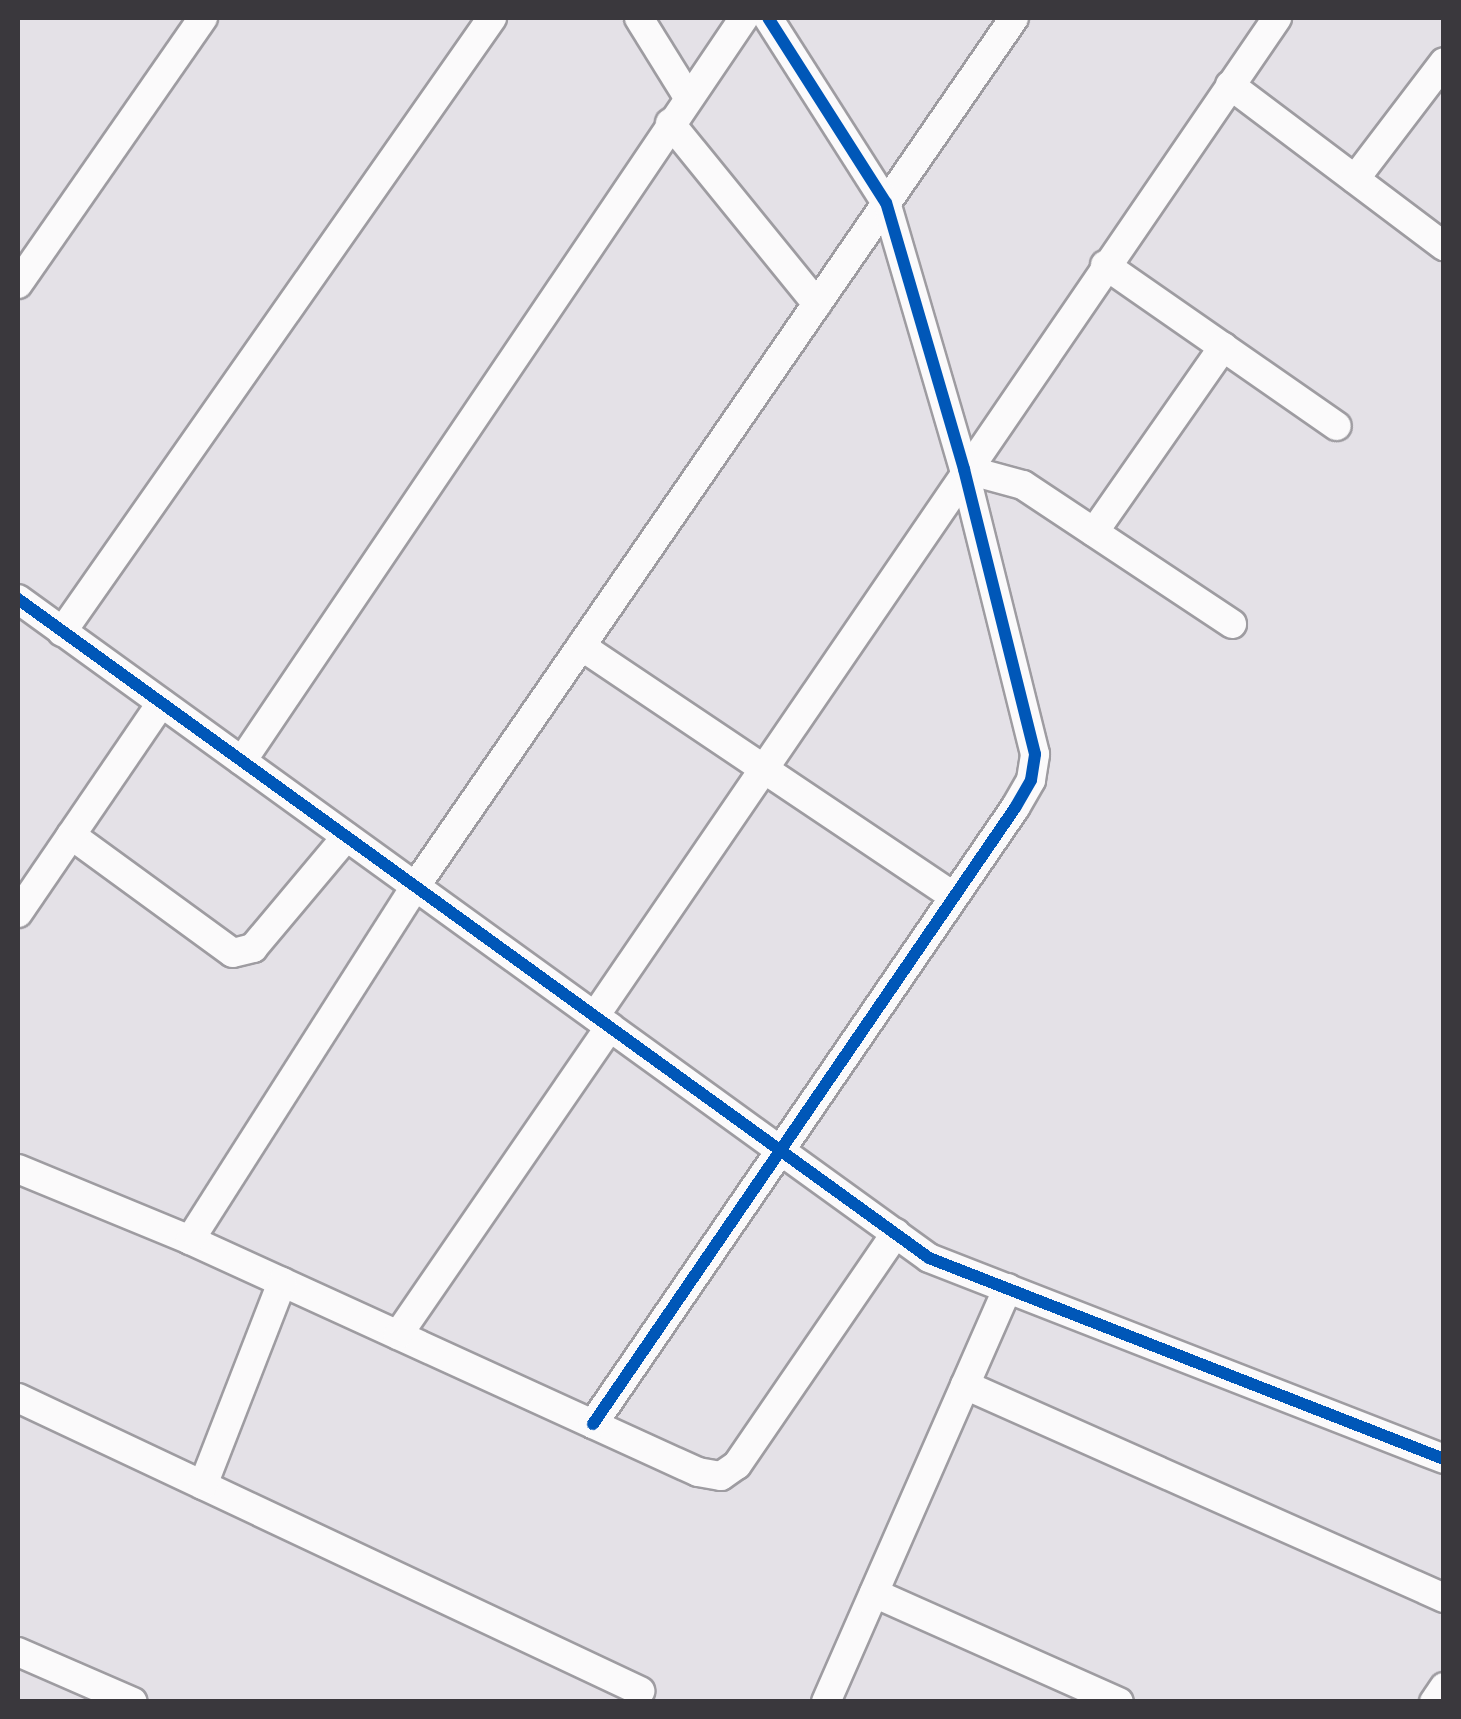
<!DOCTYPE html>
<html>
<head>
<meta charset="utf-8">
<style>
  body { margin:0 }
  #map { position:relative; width:1461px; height:1719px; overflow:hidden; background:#e4e1e7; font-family:Karla,sans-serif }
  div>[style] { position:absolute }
  .roads { filter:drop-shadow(2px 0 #9e9ca1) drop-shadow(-2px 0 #9e9ca1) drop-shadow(0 2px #9e9ca1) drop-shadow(0 -2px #9e9ca1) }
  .minor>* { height:28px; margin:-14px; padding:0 14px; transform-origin:14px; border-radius:14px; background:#fbfafb }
  .cycleway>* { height:12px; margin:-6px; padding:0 6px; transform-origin:6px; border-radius:6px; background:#0057b8 }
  span { translate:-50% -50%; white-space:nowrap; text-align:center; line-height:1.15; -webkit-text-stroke:8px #f0ebf7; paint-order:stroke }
  .frame { position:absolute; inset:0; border:20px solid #3a383d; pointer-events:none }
</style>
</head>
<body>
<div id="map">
  <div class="roads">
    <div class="minor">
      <div style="left:639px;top:18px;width:93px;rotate:58.2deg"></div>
      <div style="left:1230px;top:85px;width:268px;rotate:37deg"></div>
      <div style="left:670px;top:123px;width:233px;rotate:50.9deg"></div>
      <div style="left:1355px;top:179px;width:147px;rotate:-52.7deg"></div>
      <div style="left:1105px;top:265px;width:282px;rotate:34.8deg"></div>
      <div style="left:18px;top:284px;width:324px;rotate:-55.2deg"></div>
      <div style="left:964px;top:469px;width:61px;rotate:15.2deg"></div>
      <div style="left:1023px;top:485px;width:251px;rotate:33.6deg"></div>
      <div style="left:1094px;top:532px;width:226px;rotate:-55.1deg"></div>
      <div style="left:18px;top:599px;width:1124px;rotate:35.88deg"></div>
      <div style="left:929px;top:1258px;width:553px;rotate:21.32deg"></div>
      <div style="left:62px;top:632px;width:750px;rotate:-55deg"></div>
      <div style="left:581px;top:646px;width:448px;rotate:33.9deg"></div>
      <div style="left:242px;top:761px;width:897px;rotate:-55.96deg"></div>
      <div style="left:71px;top:835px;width:200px;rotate:36.1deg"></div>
      <div style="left:233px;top:953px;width:21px;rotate:-14deg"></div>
      <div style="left:253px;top:948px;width:145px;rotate:-50deg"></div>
      <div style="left:18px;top:913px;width:254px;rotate:-55.7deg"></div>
      <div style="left:595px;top:1016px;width:1209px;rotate:-55.65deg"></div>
      <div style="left:18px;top:1169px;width:186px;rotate:22.4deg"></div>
      <div style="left:190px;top:1240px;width:558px;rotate:24.55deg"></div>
      <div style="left:698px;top:1472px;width:23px;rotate:10deg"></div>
      <div style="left:721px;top:1476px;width:19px;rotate:-35deg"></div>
      <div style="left:737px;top:1465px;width:281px;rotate:-55.6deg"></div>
      <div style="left:190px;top:1240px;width:419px;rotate:-57.5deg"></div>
      <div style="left:415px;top:887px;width:1055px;rotate:-55.42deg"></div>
      <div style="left:398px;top:1335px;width:374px;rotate:-55.5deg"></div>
      <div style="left:965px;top:1385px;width:524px;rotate:23.97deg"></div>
      <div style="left:18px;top:1398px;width:688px;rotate:25.22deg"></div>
      <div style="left:593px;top:1424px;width:747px;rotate:-55.59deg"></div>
      <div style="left:1015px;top:808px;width:32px;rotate:-60deg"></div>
      <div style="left:1031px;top:780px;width:26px;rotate:-81deg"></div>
      <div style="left:1035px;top:754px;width:294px;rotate:-104deg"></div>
      <div style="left:964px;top:469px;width:277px;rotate:-106.3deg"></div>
      <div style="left:886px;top:203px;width:219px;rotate:-122.5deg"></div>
      <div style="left:203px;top:1485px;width:218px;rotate:-68.7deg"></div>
      <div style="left:874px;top:1593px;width:268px;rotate:24deg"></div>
      <div style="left:18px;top:1652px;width:125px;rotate:23.5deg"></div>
      <div style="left:826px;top:1702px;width:452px;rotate:-66.3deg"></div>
      <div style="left:1434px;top:1702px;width:18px;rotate:-56deg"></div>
    </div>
  </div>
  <div class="cycleway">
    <div style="left:18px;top:599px;width:1124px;rotate:35.88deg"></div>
    <div style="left:929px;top:1258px;width:553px;rotate:21.32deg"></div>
    <div style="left:593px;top:1424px;width:747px;rotate:-55.59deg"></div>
    <div style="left:1015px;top:808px;width:32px;rotate:-60deg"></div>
    <div style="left:1031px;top:780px;width:26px;rotate:-81deg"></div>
    <div style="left:1035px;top:754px;width:294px;rotate:-104deg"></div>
    <div style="left:964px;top:469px;width:277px;rotate:-106.3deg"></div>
    <div style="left:886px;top:203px;width:219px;rotate:-122.5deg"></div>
  </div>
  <div class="frame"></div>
</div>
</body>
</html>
